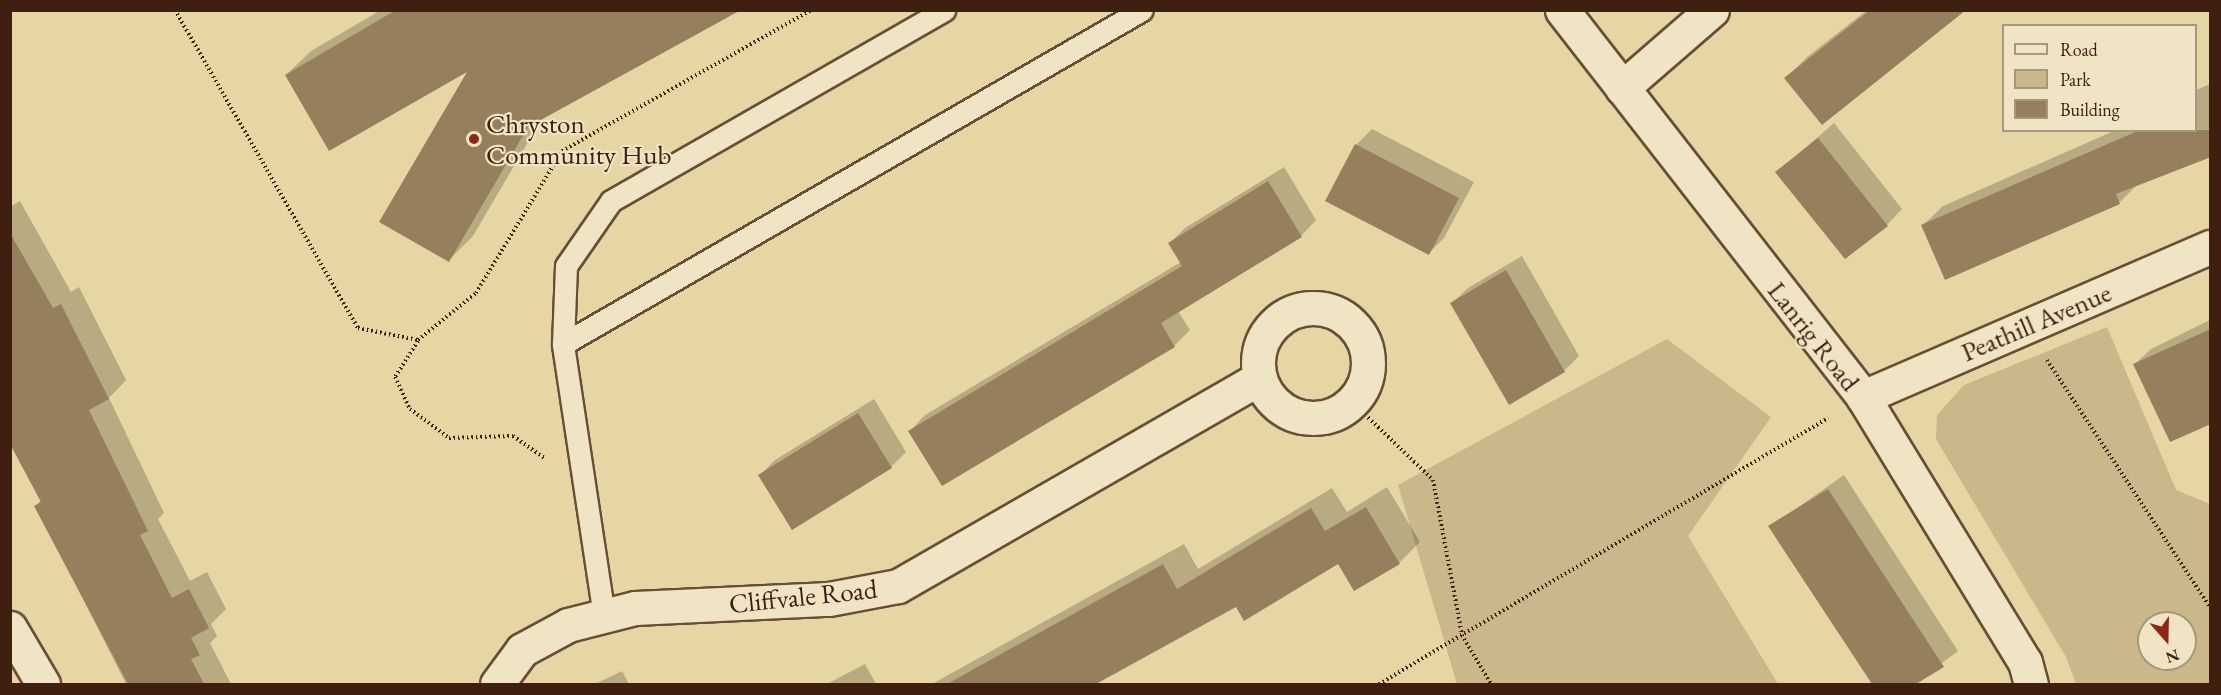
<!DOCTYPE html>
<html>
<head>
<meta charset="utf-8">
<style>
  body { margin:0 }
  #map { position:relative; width:2221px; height:695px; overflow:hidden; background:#e6d6a3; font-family:"EB Garamond",serif }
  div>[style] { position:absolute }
  .green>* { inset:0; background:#cab78a }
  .shadow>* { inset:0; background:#0003 }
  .building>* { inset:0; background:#967f5c }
  .path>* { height:4px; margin-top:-2px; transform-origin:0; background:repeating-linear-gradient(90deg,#3f2010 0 1.5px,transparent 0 4.5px) }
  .roads { filter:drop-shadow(2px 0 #694e35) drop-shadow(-2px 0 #694e35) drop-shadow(0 2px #694e35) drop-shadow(0 -2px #694e35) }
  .lane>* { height:21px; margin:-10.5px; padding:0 10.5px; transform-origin:10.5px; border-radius:10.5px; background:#efe4c3 }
  .street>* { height:33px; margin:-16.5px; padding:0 16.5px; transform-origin:16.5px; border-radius:16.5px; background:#efe4c3 }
  .street>.ring { margin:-16.5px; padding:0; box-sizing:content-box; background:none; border:33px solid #efe4c3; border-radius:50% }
  .secondary>* { height:33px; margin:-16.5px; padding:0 16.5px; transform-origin:16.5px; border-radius:16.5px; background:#efe4c3 }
  .dots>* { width:16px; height:16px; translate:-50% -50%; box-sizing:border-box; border:3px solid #efe4c3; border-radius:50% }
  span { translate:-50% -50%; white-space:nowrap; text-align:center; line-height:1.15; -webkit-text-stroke:4.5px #efe4c3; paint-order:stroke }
  .poi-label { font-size:27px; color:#3f2010 }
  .left { translate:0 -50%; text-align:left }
  .street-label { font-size:27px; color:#3f2010 }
  .frame { position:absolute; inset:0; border:12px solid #3f2010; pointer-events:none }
  .legend { position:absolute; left:2002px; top:24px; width:195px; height:108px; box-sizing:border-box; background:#efe4c3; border:2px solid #a9967b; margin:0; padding:8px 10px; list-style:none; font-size:18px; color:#3f2010 }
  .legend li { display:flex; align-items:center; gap:12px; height:30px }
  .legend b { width:30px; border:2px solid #a9967b }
  .north { position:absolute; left:2137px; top:611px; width:60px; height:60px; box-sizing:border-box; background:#efe4c3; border:2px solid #a9967b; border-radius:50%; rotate:160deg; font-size:16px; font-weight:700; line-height:24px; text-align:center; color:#3f2010 }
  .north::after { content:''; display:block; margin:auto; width:21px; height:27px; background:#8f2418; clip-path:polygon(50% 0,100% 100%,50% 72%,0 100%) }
</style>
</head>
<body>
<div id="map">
  <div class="green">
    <div style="clip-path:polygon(evenodd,2107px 327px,2176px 490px,2210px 504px,2210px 684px,2076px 684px,2066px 657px,1936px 439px,1937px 415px,1964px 385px,2107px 327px,2149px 623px,2185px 623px,2185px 659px,2149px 659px,2149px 623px)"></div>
    <div style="clip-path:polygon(1667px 339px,1771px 417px,1688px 536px,1778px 684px,1457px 684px,1398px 485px)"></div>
  </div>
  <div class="shadow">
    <div style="clip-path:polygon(381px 10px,738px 10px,542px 118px,473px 236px,449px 260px,471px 67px,286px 75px,311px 51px)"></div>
    <div style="clip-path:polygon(1867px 10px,1964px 10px,1786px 78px,1807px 57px)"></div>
    <div style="clip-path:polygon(2210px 84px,2210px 156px,2138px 184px,2120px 202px,1946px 278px,1923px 225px,1943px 206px,2116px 130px,2196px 130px,2196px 90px)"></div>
    <div style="clip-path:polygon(1834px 123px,1902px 209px,1887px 225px,1777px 172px)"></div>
    <div style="clip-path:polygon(1372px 129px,1474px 182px,1444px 238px,1429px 253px,1356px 145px)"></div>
    <div style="clip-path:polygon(1284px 167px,1316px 220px,1301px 236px,1178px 311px,1190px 330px,1174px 346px,910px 431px,925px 415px,1181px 262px,1170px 243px,1185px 228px)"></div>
    <div style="clip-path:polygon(20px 201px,71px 292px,79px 287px,126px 380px,109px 398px,164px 513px,158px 519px,190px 581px,207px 572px,226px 609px,211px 624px,217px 636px,210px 643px,231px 684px,126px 684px,36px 506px,41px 500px,10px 443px,10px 207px)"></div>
    <div style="clip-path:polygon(1522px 256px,1579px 356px,1564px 371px,1452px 303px,1468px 288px)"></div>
    <div style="clip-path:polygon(2210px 320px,2210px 421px,2135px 364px,2151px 349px)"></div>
    <div style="clip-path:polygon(874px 399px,906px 452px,891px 467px,760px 475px,775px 460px)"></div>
    <div style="clip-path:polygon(1844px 475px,1958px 651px,1914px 684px,1874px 684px,1770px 527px)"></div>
    <div style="clip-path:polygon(1387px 487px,1420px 542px,1399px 563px,1339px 562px,1237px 605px,1093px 684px,932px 684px,1184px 544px,1198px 569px,1332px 488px,1347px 512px)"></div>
    <div style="clip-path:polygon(865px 664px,876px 684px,827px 684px)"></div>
    <div style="clip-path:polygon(622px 671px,629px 684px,595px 684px)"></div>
  </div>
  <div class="building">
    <div style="clip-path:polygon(396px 10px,741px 10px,528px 127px,449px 262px,379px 222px,467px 72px,329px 151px,285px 75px)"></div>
    <div style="clip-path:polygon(1870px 10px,1966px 10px,1822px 125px,1784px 78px)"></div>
    <div style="clip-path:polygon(2140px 130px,2211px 130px,2211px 157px,2116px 194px,2120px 204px,1945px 280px,1921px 225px)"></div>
    <div style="clip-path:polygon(1818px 138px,1888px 226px,1845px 259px,1775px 172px)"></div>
    <div style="clip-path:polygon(1355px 144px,1459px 198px,1429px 255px,1325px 201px)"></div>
    <div style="clip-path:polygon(1268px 181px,1302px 237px,1161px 323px,1175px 347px,942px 486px,908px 431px,1182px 266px,1168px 243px)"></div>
    <div style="clip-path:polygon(10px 233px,53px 308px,61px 304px,109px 399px,89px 410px,148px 531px,140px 535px,172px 598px,189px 589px,209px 628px,191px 638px,200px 655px,191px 659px,204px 684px,128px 684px,34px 506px,41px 502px,10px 444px)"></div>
    <div style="clip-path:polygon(1506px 270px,1565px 372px,1509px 405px,1450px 303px)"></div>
    <div style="clip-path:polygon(2211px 329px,2211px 424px,2170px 442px,2133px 364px)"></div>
    <div style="clip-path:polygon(858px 413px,892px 468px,792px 530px,758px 475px)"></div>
    <div style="clip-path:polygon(1828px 489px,1944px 667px,1916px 684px,1872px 684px,1768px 526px)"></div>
    <div style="clip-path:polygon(1366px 507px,1400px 564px,1354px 591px,1338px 564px,1244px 621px,1236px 607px,1096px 684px,947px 684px,1163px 564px,1177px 589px,1311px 508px,1325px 531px)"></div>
  </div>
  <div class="path">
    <div style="left:175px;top:10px;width:367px;rotate:60.1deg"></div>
    <div style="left:358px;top:328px;width:61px;rotate:11.3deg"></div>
    <div style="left:418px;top:340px;width:75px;rotate:-39deg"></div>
    <div style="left:476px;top:293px;width:166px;rotate:-58.8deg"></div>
    <div style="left:562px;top:151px;width:286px;rotate:-29.5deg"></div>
    <div style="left:418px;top:341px;width:43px;rotate:122.6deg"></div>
    <div style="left:395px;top:377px;width:35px;rotate:65deg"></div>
    <div style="left:410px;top:409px;width:49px;rotate:36.6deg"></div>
    <div style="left:449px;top:438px;width:64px;rotate:-1.8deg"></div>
    <div style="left:513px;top:436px;width:39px;rotate:35deg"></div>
    <div style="left:2047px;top:360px;width:296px;rotate:56.6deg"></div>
    <div style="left:1352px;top:402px;width:112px;rotate:43.9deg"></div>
    <div style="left:1433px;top:480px;width:158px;rotate:79.4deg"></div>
    <div style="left:1462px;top:635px;width:57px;rotate:59.4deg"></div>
    <div style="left:1379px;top:684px;width:522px;rotate:-30.64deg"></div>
  </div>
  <div class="roads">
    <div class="lane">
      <div style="left:563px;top:344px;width:668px;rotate:-29.98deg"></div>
      <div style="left:604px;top:616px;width:275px;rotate:-98.6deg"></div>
      <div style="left:563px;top:344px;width:78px;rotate:-87.8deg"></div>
      <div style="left:566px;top:266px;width:79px;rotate:-55.3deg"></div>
      <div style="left:611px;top:201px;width:384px;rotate:-29.8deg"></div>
    </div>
    <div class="street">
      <div style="left:1562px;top:10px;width:490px;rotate:52.1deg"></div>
      <div style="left:1863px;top:397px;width:311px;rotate:58.6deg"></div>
      <div style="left:2025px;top:662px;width:23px;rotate:75deg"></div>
      <div style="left:1622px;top:88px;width:119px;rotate:-40.9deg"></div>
      <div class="ring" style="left:1258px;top:308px;width:77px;height:77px"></div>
      <div style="left:1863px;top:397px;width:378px;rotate:-23.4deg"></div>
      <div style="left:497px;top:684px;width:42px;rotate:-53.7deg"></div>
      <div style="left:522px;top:650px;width:52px;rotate:-28.5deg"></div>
      <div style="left:568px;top:625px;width:69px;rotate:-14.2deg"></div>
      <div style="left:635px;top:608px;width:194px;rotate:-2.7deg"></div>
      <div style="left:829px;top:599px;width:70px;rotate:-10.7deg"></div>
      <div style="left:898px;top:586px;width:417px;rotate:-29.9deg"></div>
    </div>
    <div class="secondary">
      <div style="left:10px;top:628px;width:65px;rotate:59.5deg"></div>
    </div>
  </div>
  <div class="dots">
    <div style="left:474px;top:139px;background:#8f2418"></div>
  </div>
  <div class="poi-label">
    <span class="left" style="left:486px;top:139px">Chryston<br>Community Hub</span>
  </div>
  <div class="street-label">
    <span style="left:2036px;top:322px;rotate:-23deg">Peathill Avenue</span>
    <span style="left:1814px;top:336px;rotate:52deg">Lanrig Road</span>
    <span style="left:803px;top:596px;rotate:-6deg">Cliffvale Road</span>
  </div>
  <div class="frame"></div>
  <ul class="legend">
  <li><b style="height:8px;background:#efe4c3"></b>Road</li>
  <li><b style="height:16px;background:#cab78a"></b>Park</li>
  <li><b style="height:16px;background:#967f5c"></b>Building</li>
  </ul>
  <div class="north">N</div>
</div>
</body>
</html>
